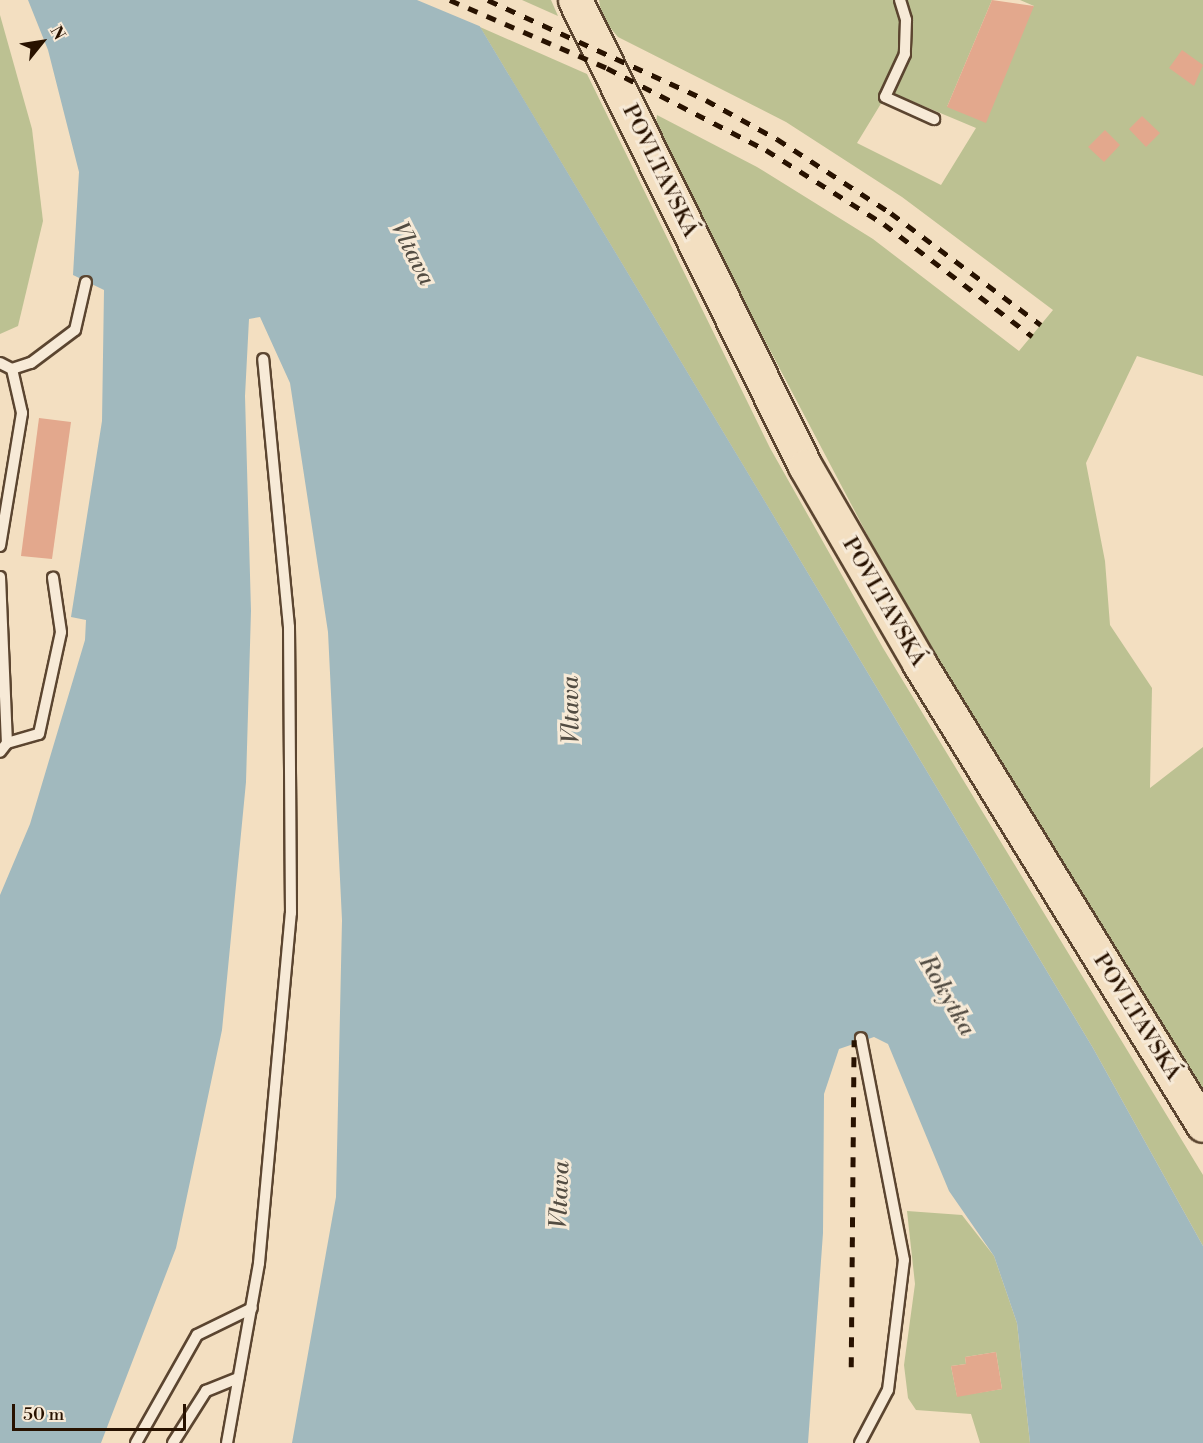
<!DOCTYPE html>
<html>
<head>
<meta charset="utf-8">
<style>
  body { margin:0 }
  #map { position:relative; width:1203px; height:1443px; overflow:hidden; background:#f3dfc1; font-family:"Libre Bodoni",serif }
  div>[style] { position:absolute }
  .green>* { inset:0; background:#bcc192 }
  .water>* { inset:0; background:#a1b9be }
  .pier>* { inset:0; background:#f3dfc1 }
  .building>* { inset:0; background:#e3a88d }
  .roads { filter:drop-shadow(2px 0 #5b4530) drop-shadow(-2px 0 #5b4530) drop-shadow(0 2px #5b4530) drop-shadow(0 -2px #5b4530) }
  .service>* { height:10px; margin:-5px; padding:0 5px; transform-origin:5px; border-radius:5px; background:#f7ead7 }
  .primary>* { height:33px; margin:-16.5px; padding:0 16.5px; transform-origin:16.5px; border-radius:16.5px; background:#f3dfc1 }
  .rail>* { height:4.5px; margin-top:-2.25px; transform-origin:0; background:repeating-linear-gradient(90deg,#281200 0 10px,transparent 0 20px) }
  span { translate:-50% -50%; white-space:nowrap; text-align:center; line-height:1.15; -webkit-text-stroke:6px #f7ead7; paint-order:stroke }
  .street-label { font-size:22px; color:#281200 }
  .water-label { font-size:24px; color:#524c42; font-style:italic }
  .north { position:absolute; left:12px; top:12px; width:60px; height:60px; -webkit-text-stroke:4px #f7ead7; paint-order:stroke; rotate:60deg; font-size:16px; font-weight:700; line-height:24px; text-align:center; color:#281200 }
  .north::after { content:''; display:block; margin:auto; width:21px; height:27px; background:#281200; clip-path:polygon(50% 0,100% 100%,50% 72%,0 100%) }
  .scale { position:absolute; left:12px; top:1404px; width:174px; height:27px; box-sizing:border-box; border:3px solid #281200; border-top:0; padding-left:8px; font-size:18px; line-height:21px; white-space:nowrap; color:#281200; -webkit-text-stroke:4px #f7ead7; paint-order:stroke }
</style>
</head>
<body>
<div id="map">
  <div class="green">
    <div style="clip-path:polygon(522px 0,551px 0,558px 16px)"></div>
    <div style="clip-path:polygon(evenodd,599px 0,992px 0,947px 107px,1034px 6px,1020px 0,1203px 0,1203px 376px,1137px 356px,1086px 463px,1105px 561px,1110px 625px,1152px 688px,1150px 788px,1203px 747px,1203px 1093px,948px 688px,655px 132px,657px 115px,757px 167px,873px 239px,1019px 351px,1053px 310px,902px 197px,786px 122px,618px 37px,602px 18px,599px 0,895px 94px,976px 128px,941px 185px,857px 143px,885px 97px,895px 94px)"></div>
    <div style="clip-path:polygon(0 15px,32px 129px,43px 221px,18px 326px,0 334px)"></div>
    <div style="clip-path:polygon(480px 27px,587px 74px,770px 448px,883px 648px,1203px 1175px,1203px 1246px,1093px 1048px)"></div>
    <div style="clip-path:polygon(evenodd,907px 1211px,962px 1215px,994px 1256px,1017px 1323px,1030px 1443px,980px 1443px,971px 1414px,916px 1410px,908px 1398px,904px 1365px,915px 1284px,907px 1211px,996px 1352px,1002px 1389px,957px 1396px,951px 1366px,966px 1364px,965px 1357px,996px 1352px)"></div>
  </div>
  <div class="water">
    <div style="clip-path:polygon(28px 0,478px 0,475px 18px,485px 35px,1093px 1048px,1203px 1246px,1203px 1443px,1030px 1443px,1017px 1323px,994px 1256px,949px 1191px,888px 1044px,874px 1037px,839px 1049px,824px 1094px,823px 1233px,808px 1443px,292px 1443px,336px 1197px,342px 920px,328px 632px,290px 383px,260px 317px,249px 319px,245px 396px,251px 611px,246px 782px,222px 1030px,176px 1248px,101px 1443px,0 1443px,0 895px,30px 824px,85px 640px,86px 620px,71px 617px,102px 421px,104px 290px,73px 275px,79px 172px,48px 50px)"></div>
  </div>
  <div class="pier">
    <div style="clip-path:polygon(417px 0,481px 0,478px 17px,484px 28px)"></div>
  </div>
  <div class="building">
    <div style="clip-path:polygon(992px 0,1034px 6px,986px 123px,947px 107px)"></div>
    <div style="clip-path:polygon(1182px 50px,1203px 65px,1194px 86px,1169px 68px)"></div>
    <div style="clip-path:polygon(1142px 116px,1160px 133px,1146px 147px,1129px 129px)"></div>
    <div style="clip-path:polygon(1105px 130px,1120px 145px,1104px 162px,1088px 147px)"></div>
    <div style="clip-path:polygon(39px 418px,71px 422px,52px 559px,21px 556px)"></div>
    <div style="clip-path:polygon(996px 1352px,1002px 1389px,957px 1397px,951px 1366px,966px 1364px,965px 1357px)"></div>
  </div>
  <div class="roads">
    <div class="service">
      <div style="left:900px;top:0;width:21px;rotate:73deg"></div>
      <div style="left:906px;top:20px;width:34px;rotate:92deg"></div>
      <div style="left:905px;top:54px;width:47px;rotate:114.9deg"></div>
      <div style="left:885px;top:97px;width:54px;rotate:24.2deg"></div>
      <div style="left:0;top:363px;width:13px;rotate:27deg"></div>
      <div style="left:12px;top:369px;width:20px;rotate:-18deg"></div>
      <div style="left:31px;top:363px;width:55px;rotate:-36.9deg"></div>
      <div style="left:75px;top:330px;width:49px;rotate:-77.1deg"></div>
      <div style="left:0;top:546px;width:135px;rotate:-80.6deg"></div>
      <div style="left:22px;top:413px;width:45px;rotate:-102.8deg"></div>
      <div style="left:0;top:577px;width:166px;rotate:87.6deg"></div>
      <div style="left:7px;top:743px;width:11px;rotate:128deg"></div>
      <div style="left:7px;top:743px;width:33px;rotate:-16deg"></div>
      <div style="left:39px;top:734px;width:104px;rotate:-77.8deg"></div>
      <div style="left:61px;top:632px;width:55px;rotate:-98.4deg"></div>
      <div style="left:136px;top:1443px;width:124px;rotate:-60.5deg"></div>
      <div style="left:197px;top:1335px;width:61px;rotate:-26.1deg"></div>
      <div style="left:173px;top:1443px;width:62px;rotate:-57.6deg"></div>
      <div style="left:206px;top:1391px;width:35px;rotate:-22deg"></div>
      <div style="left:227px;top:1443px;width:183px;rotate:-79.9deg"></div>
      <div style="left:259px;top:1263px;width:351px;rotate:-84.8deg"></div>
      <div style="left:291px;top:913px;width:286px;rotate:-90.4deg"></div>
      <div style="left:289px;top:627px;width:269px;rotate:-95.5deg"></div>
      <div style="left:860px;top:1443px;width:60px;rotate:-62.2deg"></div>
      <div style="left:888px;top:1390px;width:131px;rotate:-83deg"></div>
      <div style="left:904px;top:1260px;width:226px;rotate:-101deg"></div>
    </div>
    <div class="primary">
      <div style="left:575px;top:0;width:520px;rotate:63.73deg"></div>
      <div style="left:805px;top:466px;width:228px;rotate:59.9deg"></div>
      <div style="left:919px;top:663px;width:542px;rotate:58.42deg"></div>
    </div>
  </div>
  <div class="rail">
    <div style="left:450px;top:0;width:171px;rotate:23.4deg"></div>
    <div style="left:607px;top:68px;width:179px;rotate:27.3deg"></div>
    <div style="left:766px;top:150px;width:139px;rotate:32.1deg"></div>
    <div style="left:884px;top:224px;width:186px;rotate:37.1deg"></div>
    <div style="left:488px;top:0;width:240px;rotate:24.6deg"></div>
    <div style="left:706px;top:100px;width:81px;rotate:28.8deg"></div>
    <div style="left:777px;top:139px;width:136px;rotate:33deg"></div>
    <div style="left:891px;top:213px;width:187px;rotate:36.7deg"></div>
    <div style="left:851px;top:1367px;width:327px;rotate:-89.5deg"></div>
  </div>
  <div class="street-label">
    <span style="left:660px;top:171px;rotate:64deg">POVLTAVSKÁ</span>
    <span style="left:884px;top:602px;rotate:60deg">POVLTAVSKÁ</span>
    <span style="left:1137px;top:1017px;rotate:58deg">POVLTAVSKÁ</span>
  </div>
  <div class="water-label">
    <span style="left:412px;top:254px;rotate:63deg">Vltava</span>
    <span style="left:572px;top:710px;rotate:-91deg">Vltava</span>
    <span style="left:946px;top:996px;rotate:60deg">Rokytka</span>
    <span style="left:561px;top:1195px;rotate:-88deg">Vltava</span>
  </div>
  <div class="north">N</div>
  <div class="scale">50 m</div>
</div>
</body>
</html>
